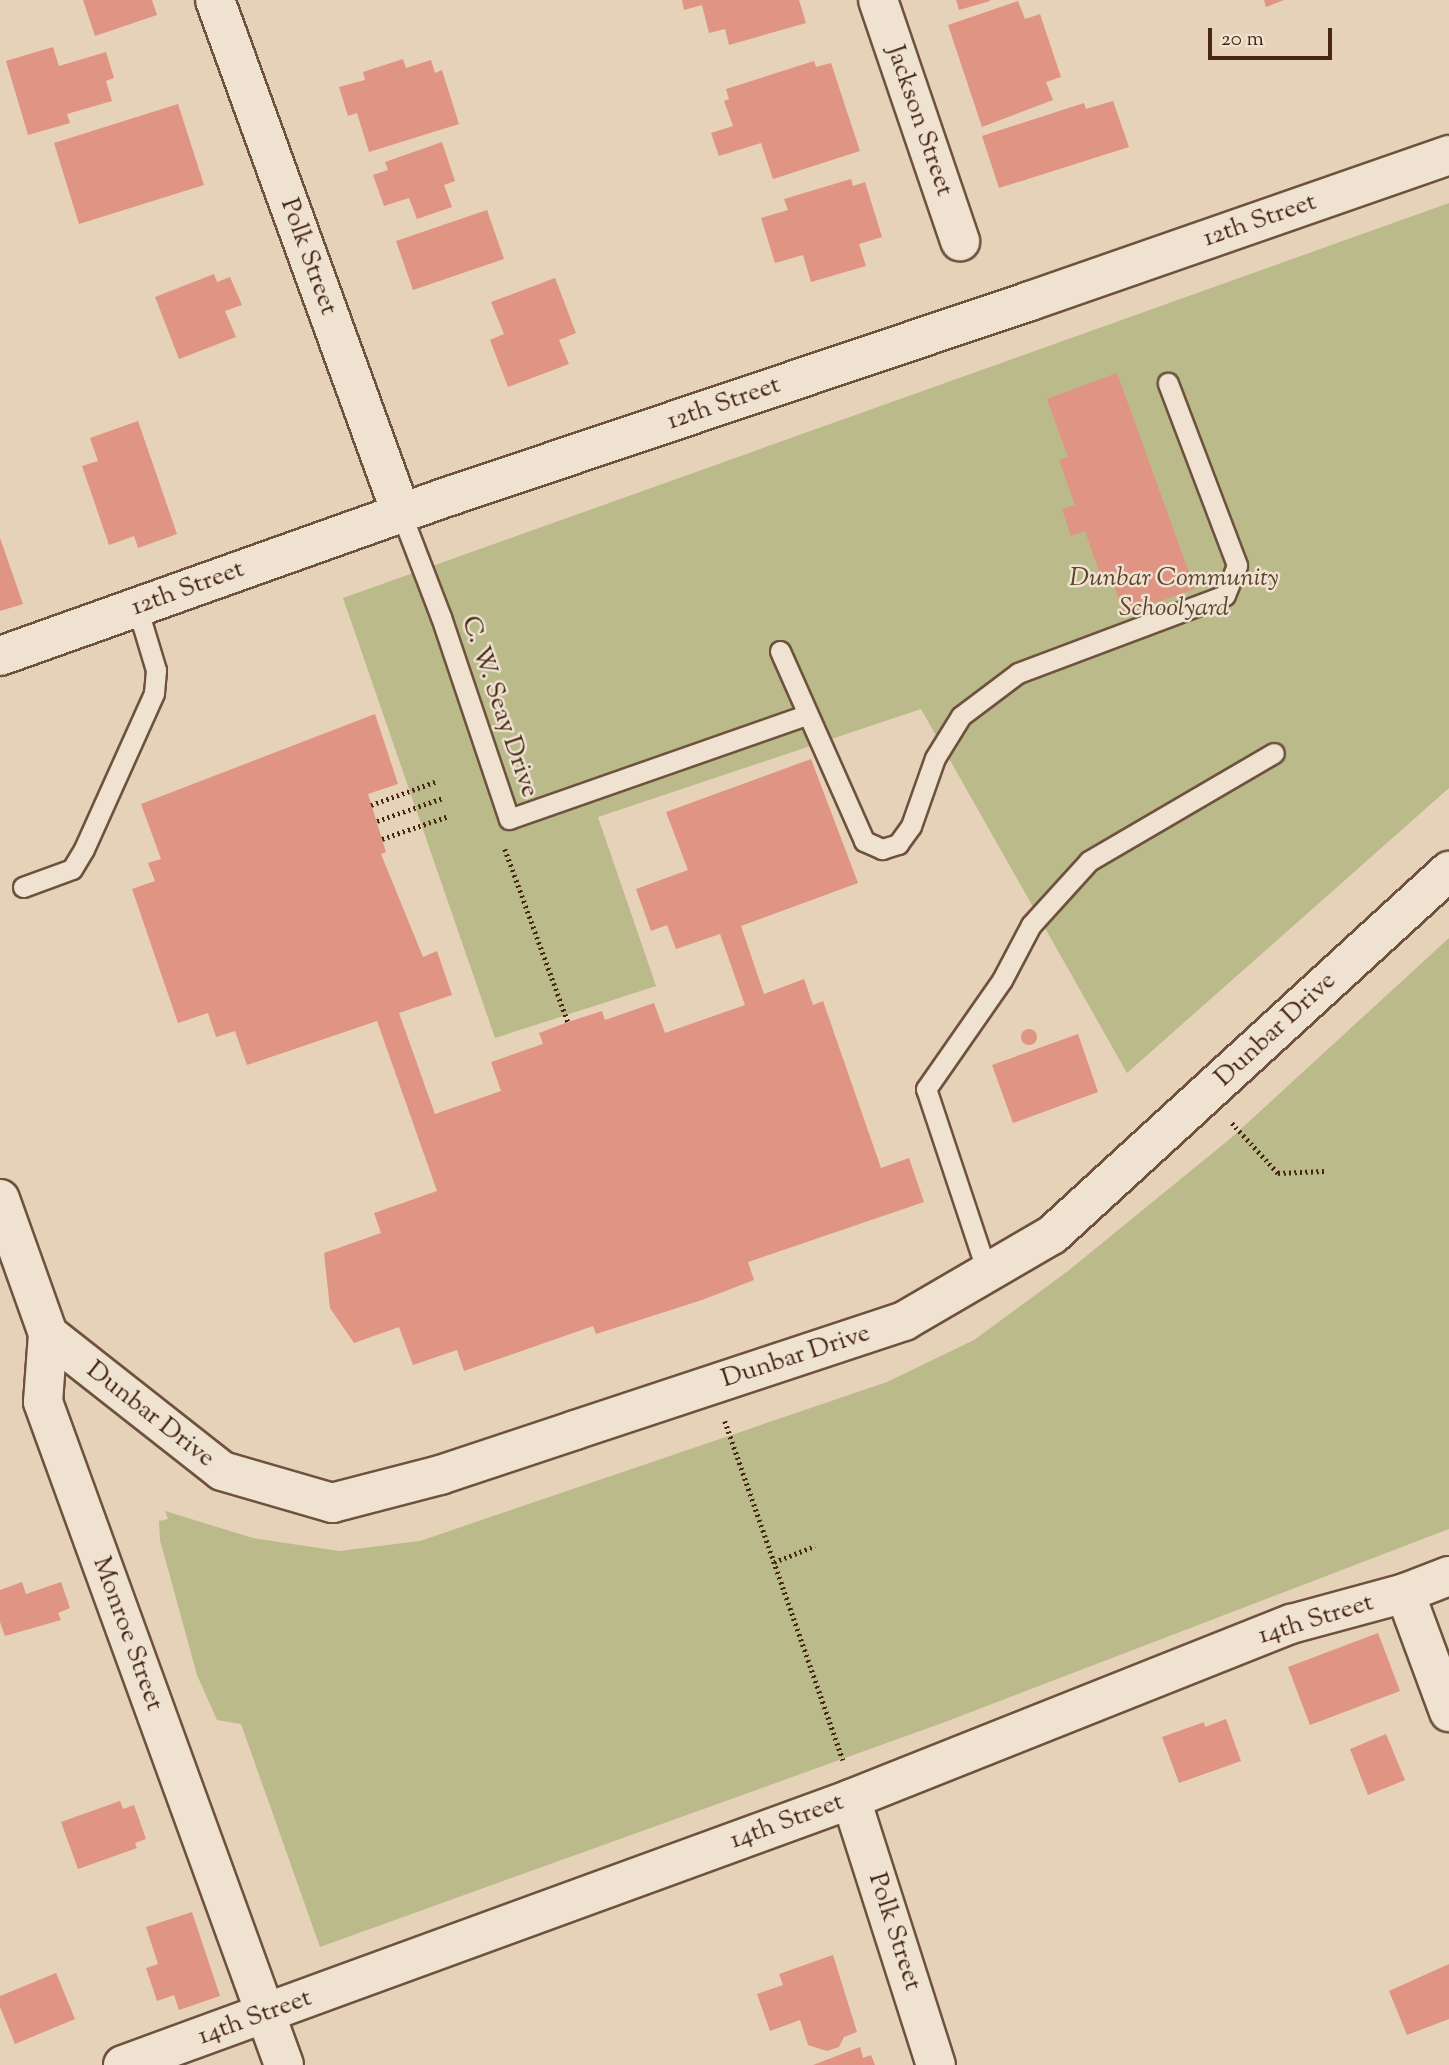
<!DOCTYPE html>
<html>
<head>
<meta charset="utf-8">
<style>
  body { margin:0 }
  #map { position:relative; width:1449px; height:2065px; overflow:hidden; background:#e6d2b8; font-family:"Sorts Mill Goudy",serif }
  div>[style] { position:absolute }
  .green>* { inset:0; background:#bbba8b }
  .building>* { inset:0; background:#df9484 }
  .round { border-radius:50% }
  .path>* { height:4.5px; margin-top:-2.25px; transform-origin:0; background:repeating-linear-gradient(90deg,#472714 0 2px,transparent 0 5.5px) }
  .roads { filter:drop-shadow(2px 0 #6f523d) drop-shadow(-2px 0 #6f523d) drop-shadow(0 2px #6f523d) drop-shadow(0 -2px #6f523d) }
  .service>* { height:19px; margin:-9.5px; padding:0 9.5px; transform-origin:9.5px; border-radius:9.5px; background:#efe2d1 }
  .minor>* { height:38px; margin:-19px; padding:0 19px; transform-origin:19px; border-radius:19px; background:#efe2d1 }
  .secondary>* { height:38px; margin:-19px; padding:0 19px; transform-origin:19px; border-radius:19px; background:#efe2d1 }
  span { translate:-50% -50%; white-space:nowrap; text-align:center; line-height:1.15; -webkit-text-stroke:5px #efe2d1; paint-order:stroke }
  .street-label { font-size:26px; color:#472714 }
  .park-label { font-size:26px; color:#5e442c; font-style:italic }
  .scale { position:absolute; left:1208px; top:28px; width:124px; height:32px; box-sizing:border-box; border:4px solid #472714; border-top:0; padding-left:9px; font-size:21px; line-height:24px; white-space:nowrap; color:#472714; -webkit-text-stroke:5px #efe2d1; paint-order:stroke }
</style>
</head>
<body>
<div id="map">
  <div class="green">
    <div style="clip-path:polygon(1449px 203px,1449px 788px,1127px 1073px,921px 709px,598px 817px,656px 986px,495px 1038px,343px 598px)"></div>
    <div style="clip-path:polygon(1449px 938px,1449px 1529px,945px 1722px,320px 1947px,241px 1724px,217px 1720px,197px 1675px,160px 1540px,159px 1521px,168px 1519px,165px 1511px,253px 1538px,339px 1551px,420px 1541px,887px 1382px,974px 1340px,1068px 1271px,1231px 1138px)"></div>
  </div>
  <div class="building">
    <div style="clip-path:polygon(83px 0,152px 0,157px 15px,95px 36px)"></div>
    <div style="clip-path:polygon(682px 0,799px 0,806px 23px,729px 45px,725px 29px,709px 33px,702px 5px,684px 10px)"></div>
    <div style="clip-path:polygon(956px 0,990px 0,990px 1px,959px 10px)"></div>
    <div style="clip-path:polygon(1264px 0,1284px 0,1266px 7px)"></div>
    <div style="clip-path:polygon(1018px 1px,1025px 19px,1040px 14px,1061px 77px,1046px 82px,1053px 100px,982px 127px,948px 25px)"></div>
    <div style="clip-path:polygon(53px 47px,59px 66px,106px 52px,114px 78px,106px 81px,112px 101px,67px 114px,70px 123px,28px 135px,6px 61px)"></div>
    <div style="clip-path:polygon(403px 59px,406px 68px,431px 60px,435px 73px,442px 70px,459px 124px,369px 152px,357px 113px,348px 116px,339px 87px,365px 80px,363px 72px)"></div>
    <div style="clip-path:polygon(814px 61px,816px 67px,831px 63px,860px 151px,773px 179px,761px 143px,719px 156px,711px 133px,733px 126px,724px 101px,729px 99px,726px 89px)"></div>
    <div style="clip-path:polygon(1113px 101px,1129px 147px,999px 188px,982px 136px,1084px 103px,1086px 109px)"></div>
    <div style="clip-path:polygon(178px 104px,204px 185px,79px 224px,54px 143px)"></div>
    <div style="clip-path:polygon(442px 142px,455px 181px,444px 185px,452px 207px,417px 219px,409px 198px,384px 206px,373px 175px,388px 170px,385px 162px)"></div>
    <div style="clip-path:polygon(851px 179px,853px 186px,865px 182px,882px 237px,859px 244px,866px 266px,811px 282px,803px 255px,775px 263px,761px 218px,788px 210px,784px 199px)"></div>
    <div style="clip-path:polygon(487px 210px,504px 259px,413px 290px,396px 241px)"></div>
    <div style="clip-path:polygon(214px 274px,217px 282px,230px 277px,242px 305px,225px 311px,236px 337px,179px 359px,155px 297px)"></div>
    <div style="clip-path:polygon(555px 278px,576px 333px,559px 340px,569px 364px,508px 387px,490px 340px,504px 334px,491px 302px)"></div>
    <div style="clip-path:polygon(1117px 373px,1195px 589px,1124px 614px,1110px 574px,1101px 577px,1085px 531px,1071px 536px,1062px 509px,1075px 505px,1059px 460px,1068px 457px,1047px 399px)"></div>
    <div style="clip-path:polygon(138px 421px,177px 534px,138px 548px,134px 536px,109px 545px,82px 466px,98px 461px,90px 438px)"></div>
    <div style="clip-path:polygon(0 538px,23px 604px,0 611px)"></div>
    <div style="clip-path:polygon(375px 714px,398px 784px,368px 794px,386px 852px,381px 854px,423px 957px,437px 951px,452px 995px,399px 1013px,435px 1114px,501px 1091px,491px 1062px,543px 1044px,539px 1033px,568px 1022px,602px 1011px,605px 1020px,654px 1003px,665px 1033px,745px 1005px,720px 934px,676px 949px,667px 925px,651px 931px,636px 889px,688px 870px,666px 812px,811px 759px,858px 883px,741px 926px,764px 994px,804px 979px,813px 1005px,823px 1001px,881px 1168px,909px 1158px,924px 1202px,748px 1262px,754px 1280px,702px 1300px,596px 1334px,593px 1326px,464px 1371px,457px 1350px,413px 1365px,399px 1327px,354px 1343px,330px 1308px,324px 1253px,381px 1233px,374px 1213px,437px 1191px,377px 1021px,247px 1065px,235px 1031px,216px 1037px,208px 1013px,178px 1023px,132px 889px,155px 881px,148px 863px,161px 859px,141px 804px)"></div>
    <div class="round" style="left:1021px;top:1029px;width:16px;height:16px"></div>
    <div style="clip-path:polygon(1078px 1034px,1098px 1092px,1013px 1123px,992px 1065px)"></div>
    <div style="clip-path:polygon(22px 1582px,26px 1594px,61px 1582px,70px 1608px,58px 1613px,61px 1620px,5px 1636px,0 1622px,0 1590px)"></div>
    <div style="clip-path:polygon(1378px 1633px,1400px 1691px,1310px 1725px,1288px 1667px)"></div>
    <div style="clip-path:polygon(1226px 1719px,1241px 1761px,1179px 1783px,1162px 1737px,1204px 1722px,1205px 1727px)"></div>
    <div style="clip-path:polygon(1386px 1734px,1405px 1780px,1368px 1795px,1350px 1749px)"></div>
    <div style="clip-path:polygon(120px 1801px,123px 1809px,134px 1805px,146px 1839px,135px 1843px,137px 1848px,78px 1869px,61px 1822px)"></div>
    <div style="clip-path:polygon(192px 1912px,220px 1996px,179px 2010px,174px 1995px,157px 2001px,146px 1968px,158px 1964px,146px 1927px)"></div>
    <div style="clip-path:polygon(833px 1955px,857px 2032px,844px 2037px,839px 2047px,827px 2051px,808px 2045px,800px 2020px,770px 2031px,757px 1994px,783px 1985px,779px 1974px)"></div>
    <div style="clip-path:polygon(1449px 1964px,1449px 2019px,1407px 2035px,1389px 1991px)"></div>
    <div style="clip-path:polygon(56px 1973px,75px 2019px,15px 2044px,0 2007px,0 1996px)"></div>
    <div style="clip-path:polygon(860px 2047px,863px 2058px,871px 2055px,875px 2065px,813px 2065px)"></div>
  </div>
  <div class="path">
    <div style="left:371px;top:805px;width:70px;rotate:-20deg"></div>
    <div style="left:377px;top:821px;width:70px;rotate:-19.2deg"></div>
    <div style="left:382px;top:839px;width:71px;rotate:-18.9deg"></div>
    <div style="left:505px;top:849px;width:184px;rotate:70deg"></div>
    <div style="left:1232px;top:1123px;width:68px;rotate:47.4deg"></div>
    <div style="left:1278px;top:1173px;width:46px;rotate:-2.5deg"></div>
    <div style="left:725px;top:1421px;width:359px;rotate:70.8deg"></div>
    <div style="left:774px;top:1562px;width:44px;rotate:-21.3deg"></div>
  </div>
  <div class="roads">
    <div class="service">
      <div style="left:401px;top:513px;width:111px;rotate:69deg"></div>
      <div style="left:441px;top:617px;width:213px;rotate:71.4deg"></div>
      <div style="left:509px;top:819px;width:315px;rotate:-19.3deg"></div>
      <div style="left:780px;top:651px;width:208px;rotate:66.1deg"></div>
      <div style="left:864px;top:841px;width:20px;rotate:24deg"></div>
      <div style="left:882px;top:849px;width:17px;rotate:-17deg"></div>
      <div style="left:898px;top:844px;width:22px;rotate:-54deg"></div>
      <div style="left:911px;top:826px;width:72px;rotate:-70.6deg"></div>
      <div style="left:935px;top:758px;width:49px;rotate:-58.2deg"></div>
      <div style="left:961px;top:716px;width:71px;rotate:-37deg"></div>
      <div style="left:1018px;top:673px;width:221px;rotate:-20.6deg"></div>
      <div style="left:1225px;top:595px;width:32px;rotate:-68deg"></div>
      <div style="left:1237px;top:565px;width:195px;rotate:-110.8deg"></div>
      <div style="left:23px;top:887px;width:52px;rotate:-20.2deg"></div>
      <div style="left:72px;top:869px;width:23px;rotate:-59deg"></div>
      <div style="left:84px;top:849px;width:171px;rotate:-65.8deg"></div>
      <div style="left:154px;top:693px;width:23px;rotate:-85deg"></div>
      <div style="left:156px;top:670px;width:66px;rotate:-106.8deg"></div>
      <div style="left:987px;top:1272px;width:193px;rotate:-108.4deg"></div>
      <div style="left:926px;top:1089px;width:133px;rotate:-55.1deg"></div>
      <div style="left:1002px;top:980px;width:62px;rotate:-62.2deg"></div>
      <div style="left:1031px;top:925px;width:86px;rotate:-47.8deg"></div>
      <div style="left:1089px;top:861px;width:214px;rotate:-30.3deg"></div>
    </div>
    <div class="minor">
      <div style="left:215px;top:0;width:546px;rotate:70.07deg"></div>
      <div style="left:878px;top:0;width:255px;rotate:71.2deg"></div>
      <div style="left:0;top:1199px;width:143px;rotate:70.4deg"></div>
      <div style="left:48px;top:1334px;width:68px;rotate:94.2deg"></div>
      <div style="left:43px;top:1402px;width:705px;rotate:70.02deg"></div>
      <div style="left:48px;top:1334px;width:221px;rotate:38.2deg"></div>
      <div style="left:222px;top:1471px;width:115px;rotate:16.2deg"></div>
      <div style="left:332px;top:1503px;width:112px;rotate:-14.5deg"></div>
      <div style="left:440px;top:1475px;width:142px;rotate:-18.4deg"></div>
      <div style="left:575px;top:1430px;width:347px;rotate:-18.3deg"></div>
      <div style="left:904px;top:1321px;width:171px;rotate:-30.2deg"></div>
      <div style="left:1052px;top:1235px;width:539px;rotate:-42.52deg"></div>
      <div style="left:1405px;top:1593px;width:127px;rotate:69.7deg"></div>
      <div style="left:851px;top:1799px;width:279px;rotate:72.3deg"></div>
      <div style="left:123px;top:2065px;width:775px;rotate:-20.07deg"></div>
      <div style="left:851px;top:1799px;width:474px;rotate:-21.7deg"></div>
      <div style="left:1291px;top:1624px;width:118px;rotate:-15.2deg"></div>
      <div style="left:1405px;top:1593px;width:47px;rotate:-21.1deg"></div>
    </div>
    <div class="secondary">
      <div style="left:0;top:656px;width:478px;rotate:-19.6deg"></div>
      <div style="left:450px;top:496px;width:612px;rotate:-18.58deg"></div>
      <div style="left:1030px;top:301px;width:444px;rotate:-19.2deg"></div>
    </div>
  </div>
  <div class="street-label">
    <span style="left:919px;top:121px;rotate:71deg">Jackson Street</span>
    <span style="left:1260px;top:221px;rotate:-19deg">12th Street</span>
    <span style="left:308px;top:257px;rotate:70deg">Polk Street</span>
    <span style="left:724px;top:404px;rotate:-19deg">12th Street</span>
    <span style="left:188px;top:589px;rotate:-20deg">12th Street</span>
    <span style="left:499px;top:707px;rotate:71deg">C. W. Seay Drive</span>
    <span style="left:1276px;top:1030px;rotate:-43deg">Dunbar Drive</span>
    <span style="left:796px;top:1357px;rotate:-18deg">Dunbar Drive</span>
    <span style="left:150px;top:1415px;rotate:38deg">Dunbar Drive</span>
    <span style="left:1316px;top:1620px;rotate:-17deg">14th Street</span>
    <span style="left:127px;top:1634px;rotate:70deg">Monroe Street</span>
    <span style="left:787px;top:1822px;rotate:-20deg">14th Street</span>
    <span style="left:894px;top:1932px;rotate:72deg">Polk Street</span>
    <span style="left:255px;top:2018px;rotate:-20deg">14th Street</span>
  </div>
  <div class="park-label">
    <span style="left:1174px;top:594px">Dunbar Community<br>Schoolyard</span>
  </div>
  <div class="scale">20 m</div>
</div>
</body>
</html>
